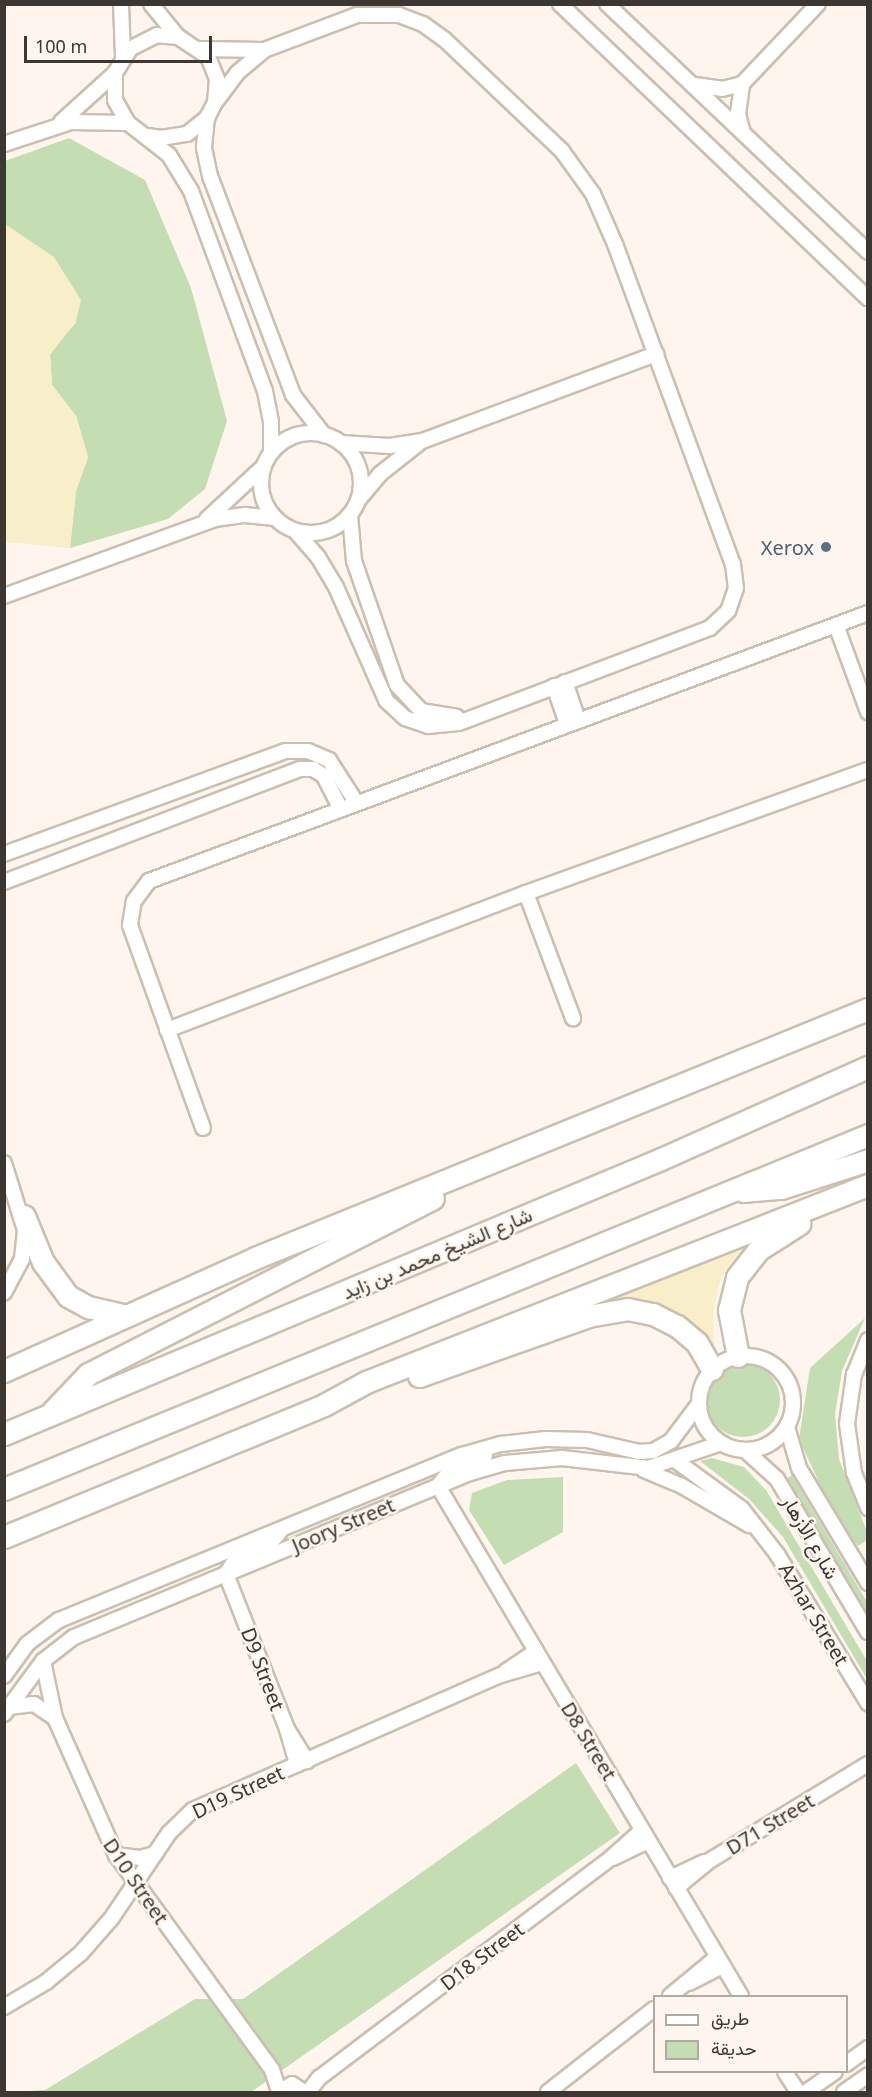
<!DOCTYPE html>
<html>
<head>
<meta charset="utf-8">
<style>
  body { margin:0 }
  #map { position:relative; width:872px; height:2097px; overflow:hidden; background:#fef6ee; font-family:"Noto Sans",Vazirmatn,sans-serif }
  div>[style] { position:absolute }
  .green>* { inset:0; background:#c5ddb2 }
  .round { border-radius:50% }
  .sand>* { inset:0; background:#f8eec9 }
  .roads { filter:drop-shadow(2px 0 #cbbfb1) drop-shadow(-2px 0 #cbbfb1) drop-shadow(0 2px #cbbfb1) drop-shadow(0 -2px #cbbfb1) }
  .minor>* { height:14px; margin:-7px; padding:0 7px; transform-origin:7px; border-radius:7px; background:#fff }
  .minor>.ring { margin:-7px; padding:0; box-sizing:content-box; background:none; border:14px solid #fff; border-radius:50% }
  .highway>* { height:21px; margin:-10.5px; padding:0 10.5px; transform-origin:10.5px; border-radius:10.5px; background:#fff }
  .dots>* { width:16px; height:16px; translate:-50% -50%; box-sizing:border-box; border:3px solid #fef6ee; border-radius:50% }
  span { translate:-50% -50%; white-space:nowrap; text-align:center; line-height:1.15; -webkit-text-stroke:5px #fef6ee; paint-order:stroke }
  .service-label { font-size:20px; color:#4e5e75 }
  .right { translate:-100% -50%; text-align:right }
  .street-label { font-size:20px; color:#3c3732 }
  .frame { position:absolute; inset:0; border:6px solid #3c3732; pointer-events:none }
  .legend { position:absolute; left:653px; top:1995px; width:195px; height:78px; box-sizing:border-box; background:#fef6ee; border:2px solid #b0aaa3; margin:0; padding:8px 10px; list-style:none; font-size:18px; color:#3c3732 }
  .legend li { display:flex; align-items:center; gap:12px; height:30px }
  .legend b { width:30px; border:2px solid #b0aaa3 }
  .scale { position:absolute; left:24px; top:36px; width:188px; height:27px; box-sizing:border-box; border:3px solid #3c3732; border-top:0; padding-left:8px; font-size:18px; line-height:21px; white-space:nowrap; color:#3c3732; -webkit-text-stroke:4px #fef6ee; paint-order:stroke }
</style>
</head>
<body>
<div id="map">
  <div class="green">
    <div style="clip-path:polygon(69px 138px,145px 180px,191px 288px,227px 421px,205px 489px,168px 519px,70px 548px,76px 491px,88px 457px,76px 416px,52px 385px,50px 354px,76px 322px,5px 224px,5px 161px)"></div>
    <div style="clip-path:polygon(865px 1318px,842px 1371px,835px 1414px,839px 1459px,867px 1532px,867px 1540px,858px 1546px,834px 1515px,799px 1439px,810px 1368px)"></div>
    <div class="round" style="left:706px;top:1363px;width:74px;height:74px"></div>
    <div style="clip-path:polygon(712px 1458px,744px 1467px,766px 1490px,867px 1661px,867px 1679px,783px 1537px,749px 1499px,700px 1461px)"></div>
    <div style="clip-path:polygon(792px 1475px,867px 1602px,867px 1619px,785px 1480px)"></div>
    <div style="clip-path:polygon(563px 1477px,563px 1532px,504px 1565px,469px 1510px,472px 1493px,507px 1480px)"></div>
    <div style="clip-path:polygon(576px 1763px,620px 1833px,251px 2092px,9px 2092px,45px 2090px,195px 1999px,243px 1999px)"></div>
  </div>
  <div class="sand">
    <div style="clip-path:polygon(5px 224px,54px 257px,81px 300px,76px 321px,50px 355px,52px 385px,76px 416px,88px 457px,76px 491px,70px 548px,5px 542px)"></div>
    <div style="clip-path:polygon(754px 1235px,726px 1268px,719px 1284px,713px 1314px,714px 1345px,705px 1342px,692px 1323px,668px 1308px,638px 1299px,606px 1298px)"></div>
  </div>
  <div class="roads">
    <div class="minor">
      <div style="left:121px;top:4px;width:53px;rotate:87.8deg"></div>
      <div style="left:151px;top:4px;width:43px;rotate:50.7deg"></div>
      <div style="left:560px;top:4px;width:426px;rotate:43.7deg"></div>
      <div style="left:607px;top:4px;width:360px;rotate:43.5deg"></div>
      <div style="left:201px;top:49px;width:63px;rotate:0.9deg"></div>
      <div style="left:264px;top:50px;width:99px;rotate:-20.6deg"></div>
      <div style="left:357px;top:15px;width:42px"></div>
      <div style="left:399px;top:15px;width:26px;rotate:21deg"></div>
      <div style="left:423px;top:24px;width:26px;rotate:36deg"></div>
      <div style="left:444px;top:39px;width:163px;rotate:43.5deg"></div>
      <div style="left:562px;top:151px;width:53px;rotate:54.2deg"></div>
      <div style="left:593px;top:194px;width:55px;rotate:66.3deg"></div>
      <div style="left:615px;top:244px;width:341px;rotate:69.8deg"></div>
      <div style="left:733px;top:564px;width:24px;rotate:83deg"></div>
      <div style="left:736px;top:588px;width:24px;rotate:109deg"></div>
      <div style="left:728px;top:611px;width:25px;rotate:137deg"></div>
      <div style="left:710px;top:628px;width:269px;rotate:159.3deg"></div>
      <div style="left:458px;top:723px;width:30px;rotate:174deg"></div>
      <div style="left:428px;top:726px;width:24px;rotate:-161deg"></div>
      <div style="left:405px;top:718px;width:26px;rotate:-137deg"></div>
      <div style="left:386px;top:700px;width:124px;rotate:-113.9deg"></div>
      <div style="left:336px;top:587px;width:35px;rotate:-121deg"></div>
      <div style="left:318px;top:557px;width:35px;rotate:-131deg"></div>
      <div style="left:695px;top:85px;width:27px;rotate:8deg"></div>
      <div style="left:722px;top:89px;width:21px;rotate:-14deg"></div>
      <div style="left:217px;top:100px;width:34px;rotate:-53deg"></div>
      <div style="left:237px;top:73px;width:34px;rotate:-40deg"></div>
      <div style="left:207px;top:118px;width:30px;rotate:96deg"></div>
      <div style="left:204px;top:148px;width:29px;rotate:78deg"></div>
      <div style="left:210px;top:176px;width:234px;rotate:69.2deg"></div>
      <div style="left:293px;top:395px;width:51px;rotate:52.2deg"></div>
      <div style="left:61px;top:122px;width:73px;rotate:-42.2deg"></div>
      <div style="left:743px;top:133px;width:20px;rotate:-105deg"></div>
      <div style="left:738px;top:114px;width:30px;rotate:-82deg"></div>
      <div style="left:742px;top:84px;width:110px;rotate:-46.5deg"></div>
      <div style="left:148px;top:136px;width:13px;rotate:9deg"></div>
      <div style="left:161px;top:138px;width:26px;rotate:-9deg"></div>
      <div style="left:187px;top:134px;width:26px;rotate:-39deg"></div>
      <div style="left:207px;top:118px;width:18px;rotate:-63deg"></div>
      <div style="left:215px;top:102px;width:23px;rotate:-85deg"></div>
      <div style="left:217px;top:79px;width:24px;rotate:-112deg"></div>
      <div style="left:208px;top:57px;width:36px;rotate:-146deg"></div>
      <div style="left:178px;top:37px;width:21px;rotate:-175deg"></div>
      <div style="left:157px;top:35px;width:30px;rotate:153deg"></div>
      <div style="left:130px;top:49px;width:28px;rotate:122deg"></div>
      <div style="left:115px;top:73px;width:27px;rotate:90deg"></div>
      <div style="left:115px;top:100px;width:26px;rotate:61deg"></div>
      <div style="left:128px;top:123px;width:52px;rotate:38deg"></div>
      <div style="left:169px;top:155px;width:42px;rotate:58.6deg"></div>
      <div style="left:191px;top:191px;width:213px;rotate:69.7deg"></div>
      <div style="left:265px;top:391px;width:32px;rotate:79deg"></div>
      <div style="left:271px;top:422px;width:30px;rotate:90deg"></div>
      <div style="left:4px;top:144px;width:71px;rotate:-18.2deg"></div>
      <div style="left:71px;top:122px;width:57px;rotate:1deg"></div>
      <div class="ring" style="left:261px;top:433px;width:86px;height:86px"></div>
      <div style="left:341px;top:443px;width:49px;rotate:3.5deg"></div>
      <div style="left:390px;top:446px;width:32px;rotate:-9deg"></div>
      <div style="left:422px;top:441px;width:250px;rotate:-20.4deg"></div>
      <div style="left:360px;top:498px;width:31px;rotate:-50deg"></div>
      <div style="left:380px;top:474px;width:48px;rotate:-38.3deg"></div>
      <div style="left:350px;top:515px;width:46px;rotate:85deg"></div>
      <div style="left:354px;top:561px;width:131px;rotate:70.9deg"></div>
      <div style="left:397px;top:685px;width:35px;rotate:47deg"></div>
      <div style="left:421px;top:711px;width:36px;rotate:9deg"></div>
      <div style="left:207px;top:519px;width:76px;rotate:-42.9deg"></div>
      <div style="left:4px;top:596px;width:225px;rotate:-20deg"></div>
      <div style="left:215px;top:519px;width:30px;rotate:-8deg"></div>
      <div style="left:245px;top:515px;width:30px;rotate:6deg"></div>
      <div style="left:836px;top:625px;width:93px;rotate:69.8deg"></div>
      <div style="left:565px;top:682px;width:40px;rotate:71.1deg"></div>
      <div style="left:554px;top:686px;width:40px;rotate:71.1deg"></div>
      <div style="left:4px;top:854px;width:300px;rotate:-20.1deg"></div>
      <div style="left:286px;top:751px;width:22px"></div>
      <div style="left:308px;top:751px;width:23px;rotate:23deg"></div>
      <div style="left:329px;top:760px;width:50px;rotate:57.3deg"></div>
      <div style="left:4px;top:882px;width:317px;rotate:-20.9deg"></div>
      <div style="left:300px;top:769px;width:13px"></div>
      <div style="left:313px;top:769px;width:13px;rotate:32deg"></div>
      <div style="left:324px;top:776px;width:36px;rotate:63deg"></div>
      <div style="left:526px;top:893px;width:134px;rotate:69.4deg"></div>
      <div style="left:167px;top:1030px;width:384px;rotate:-20.9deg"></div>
      <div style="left:526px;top:893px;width:363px;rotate:-19.8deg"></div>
      <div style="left:203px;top:1128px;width:216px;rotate:-109.8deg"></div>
      <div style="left:130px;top:925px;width:24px;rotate:-81deg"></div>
      <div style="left:134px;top:901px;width:25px;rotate:-53deg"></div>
      <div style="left:149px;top:881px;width:767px;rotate:-20.44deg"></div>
      <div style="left:4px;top:1163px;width:70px;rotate:72.6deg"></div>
      <div style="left:25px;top:1230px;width:29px;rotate:96deg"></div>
      <div style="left:22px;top:1259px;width:38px;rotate:118deg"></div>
      <div style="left:868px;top:1340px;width:37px;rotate:112deg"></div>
      <div style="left:854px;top:1374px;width:50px;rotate:98deg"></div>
      <div style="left:847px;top:1424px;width:49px;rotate:81.9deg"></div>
      <div style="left:854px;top:1473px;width:38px;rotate:68deg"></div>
      <div class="ring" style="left:699px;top:1356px;width:80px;height:80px"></div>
      <div style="left:787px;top:1427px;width:43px;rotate:73.7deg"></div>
      <div style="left:799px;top:1468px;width:134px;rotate:59deg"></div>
      <div style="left:745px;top:1450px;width:43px;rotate:42.2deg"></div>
      <div style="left:777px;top:1479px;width:178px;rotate:59.3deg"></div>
      <div style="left:485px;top:1456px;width:38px;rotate:157deg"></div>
      <div style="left:450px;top:1471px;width:19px;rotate:129deg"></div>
      <div style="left:438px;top:1486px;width:593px;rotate:59.28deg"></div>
      <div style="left:675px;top:1460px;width:83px;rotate:36.2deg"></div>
      <div style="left:742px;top:1509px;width:57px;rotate:52.1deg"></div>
      <div style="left:777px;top:1554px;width:175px;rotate:58.6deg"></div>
      <div style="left:644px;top:1470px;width:41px;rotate:22.8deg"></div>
      <div style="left:682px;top:1486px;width:78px;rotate:30.2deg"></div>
      <div style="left:279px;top:1533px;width:13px;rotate:132deg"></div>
      <div style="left:270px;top:1543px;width:38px;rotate:155deg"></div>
      <div style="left:236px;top:1559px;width:18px;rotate:124deg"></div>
      <div style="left:226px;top:1574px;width:167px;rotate:68.5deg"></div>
      <div style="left:287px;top:1729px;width:38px;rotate:58deg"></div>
      <div style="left:43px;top:1661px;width:58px;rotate:78.1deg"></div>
      <div style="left:505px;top:1672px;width:37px;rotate:-34deg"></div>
      <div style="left:4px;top:1676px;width:39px;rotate:-54deg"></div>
      <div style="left:27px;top:1644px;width:40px;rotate:-37deg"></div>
      <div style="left:59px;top:1620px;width:435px;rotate:-22.3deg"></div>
      <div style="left:462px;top:1455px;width:41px;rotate:-15.8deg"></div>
      <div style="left:501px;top:1444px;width:45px;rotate:-6.3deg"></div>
      <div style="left:546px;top:1439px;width:41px;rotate:1.4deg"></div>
      <div style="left:587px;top:1440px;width:53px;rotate:13deg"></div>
      <div style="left:639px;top:1452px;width:14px;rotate:-4deg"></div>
      <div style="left:653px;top:1451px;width:21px;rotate:-29deg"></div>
      <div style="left:671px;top:1441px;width:45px;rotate:-53.1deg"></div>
      <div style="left:9px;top:1707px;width:25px;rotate:-7deg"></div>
      <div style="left:34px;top:1704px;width:25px;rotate:34deg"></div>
      <div style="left:55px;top:1718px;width:150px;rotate:66deg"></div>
      <div style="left:116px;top:1855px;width:266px;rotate:54deg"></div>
      <div style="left:272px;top:2070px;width:23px;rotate:72deg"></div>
      <div style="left:4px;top:1714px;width:66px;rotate:-53.7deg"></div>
      <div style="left:43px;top:1661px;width:39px;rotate:-38deg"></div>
      <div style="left:74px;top:1637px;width:429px;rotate:-22.5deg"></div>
      <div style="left:470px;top:1473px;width:36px;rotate:-16deg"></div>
      <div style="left:505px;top:1463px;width:57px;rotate:-5deg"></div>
      <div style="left:562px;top:1458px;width:87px;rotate:6.6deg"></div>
      <div style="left:648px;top:1468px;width:77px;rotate:-18.9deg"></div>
      <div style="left:287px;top:1729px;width:37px;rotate:74deg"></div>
      <div style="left:116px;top:1855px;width:24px;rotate:7deg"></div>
      <div style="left:140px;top:1858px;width:16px;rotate:-15deg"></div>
      <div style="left:613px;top:1858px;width:39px;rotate:-26deg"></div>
      <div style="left:670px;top:1878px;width:38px;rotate:-25deg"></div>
      <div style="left:676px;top:1888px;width:43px;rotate:-39.3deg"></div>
      <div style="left:709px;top:1861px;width:186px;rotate:-31.4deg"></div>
      <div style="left:689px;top:1983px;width:38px;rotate:-27deg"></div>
      <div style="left:670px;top:1996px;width:61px;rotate:-39.7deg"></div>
      <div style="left:4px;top:2007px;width:49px;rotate:-30.8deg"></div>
      <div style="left:46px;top:1982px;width:45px;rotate:-39.6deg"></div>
      <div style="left:81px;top:1953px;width:45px;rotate:-48.6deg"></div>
      <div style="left:111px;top:1919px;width:104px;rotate:-56deg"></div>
      <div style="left:169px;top:1833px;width:33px;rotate:-44deg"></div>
      <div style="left:193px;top:1810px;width:336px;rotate:-23.7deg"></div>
      <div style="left:501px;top:1675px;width:43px;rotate:-16.3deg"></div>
      <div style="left:846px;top:2064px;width:27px;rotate:-36deg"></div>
      <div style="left:785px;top:2072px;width:24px;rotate:57deg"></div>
      <div style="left:280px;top:2092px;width:14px;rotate:-34deg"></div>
      <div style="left:292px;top:2084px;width:14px;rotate:34deg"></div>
      <div style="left:308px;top:2092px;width:18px;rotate:-52deg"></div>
      <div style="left:319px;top:2078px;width:366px;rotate:-37deg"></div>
      <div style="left:611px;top:1858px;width:42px;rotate:-42.1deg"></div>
      <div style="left:548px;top:2092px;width:135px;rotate:-38.1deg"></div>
      <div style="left:806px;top:2092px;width:35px;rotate:-35deg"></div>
      <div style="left:844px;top:2092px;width:29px;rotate:-35deg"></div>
    </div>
    <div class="highway">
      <div style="left:743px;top:1191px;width:38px;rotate:-5deg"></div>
      <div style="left:781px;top:1188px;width:91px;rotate:-17.8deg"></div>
      <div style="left:24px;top:1216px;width:50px;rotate:67.6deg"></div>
      <div style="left:43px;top:1262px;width:42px;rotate:53.7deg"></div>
      <div style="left:68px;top:1296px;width:23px;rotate:29deg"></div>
      <div style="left:88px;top:1307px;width:39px;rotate:13deg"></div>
      <div style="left:738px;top:1356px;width:47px;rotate:-101.1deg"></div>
      <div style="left:729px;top:1310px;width:34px;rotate:-76deg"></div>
      <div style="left:737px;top:1277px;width:34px;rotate:-52deg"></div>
      <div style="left:758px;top:1250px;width:49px;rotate:-32.4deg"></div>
      <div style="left:4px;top:1371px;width:275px;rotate:-24.2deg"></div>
      <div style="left:255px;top:1258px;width:662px;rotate:-22.11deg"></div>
      <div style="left:419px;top:1376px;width:179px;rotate:-19.5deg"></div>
      <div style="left:588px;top:1316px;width:40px;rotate:-10deg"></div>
      <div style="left:627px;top:1309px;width:26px;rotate:11deg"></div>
      <div style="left:653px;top:1314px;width:27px;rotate:27deg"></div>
      <div style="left:677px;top:1326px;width:26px;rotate:40deg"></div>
      <div style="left:697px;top:1343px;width:30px;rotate:60deg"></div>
      <div style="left:52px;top:1412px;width:52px;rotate:-46.5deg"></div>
      <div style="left:88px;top:1374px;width:387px;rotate:-27deg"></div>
      <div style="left:4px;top:1434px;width:712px;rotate:-22.71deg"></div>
      <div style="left:661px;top:1159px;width:227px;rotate:-24deg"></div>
      <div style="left:4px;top:1489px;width:934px;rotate:-22.28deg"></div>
      <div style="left:4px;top:1537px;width:346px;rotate:-22.4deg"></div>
      <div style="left:324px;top:1405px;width:48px;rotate:-28.7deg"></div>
      <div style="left:366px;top:1382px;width:539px;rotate:-21.43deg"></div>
    </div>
  </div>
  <div class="dots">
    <div style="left:826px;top:547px;background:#5c6f8a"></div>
  </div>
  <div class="service-label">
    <span class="right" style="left:814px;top:547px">Xerox</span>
  </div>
  <div class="street-label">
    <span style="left:437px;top:1253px;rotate:-23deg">شارع الشيخ محمد بن زايد</span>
    <span style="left:343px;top:1525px;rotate:-23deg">Joory Street</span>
    <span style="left:811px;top:1537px;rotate:60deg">شارع الأزهار</span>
    <span style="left:814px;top:1614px;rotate:59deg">Azhar Street</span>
    <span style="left:263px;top:1669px;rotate:69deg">D9 Street</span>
    <span style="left:589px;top:1741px;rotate:59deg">D8 Street</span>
    <span style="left:238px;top:1792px;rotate:-25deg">D19 Street</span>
    <span style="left:770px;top:1824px;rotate:-31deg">D71 Street</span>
    <span style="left:136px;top:1881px;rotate:56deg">D10 Street</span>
    <span style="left:482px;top:1956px;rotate:-37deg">D18 Street</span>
  </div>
  <div class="frame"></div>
  <ul class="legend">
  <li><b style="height:8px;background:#fff"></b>طريق</li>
  <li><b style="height:16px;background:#c5ddb2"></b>حديقة</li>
  </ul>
  <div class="scale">100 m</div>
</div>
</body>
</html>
